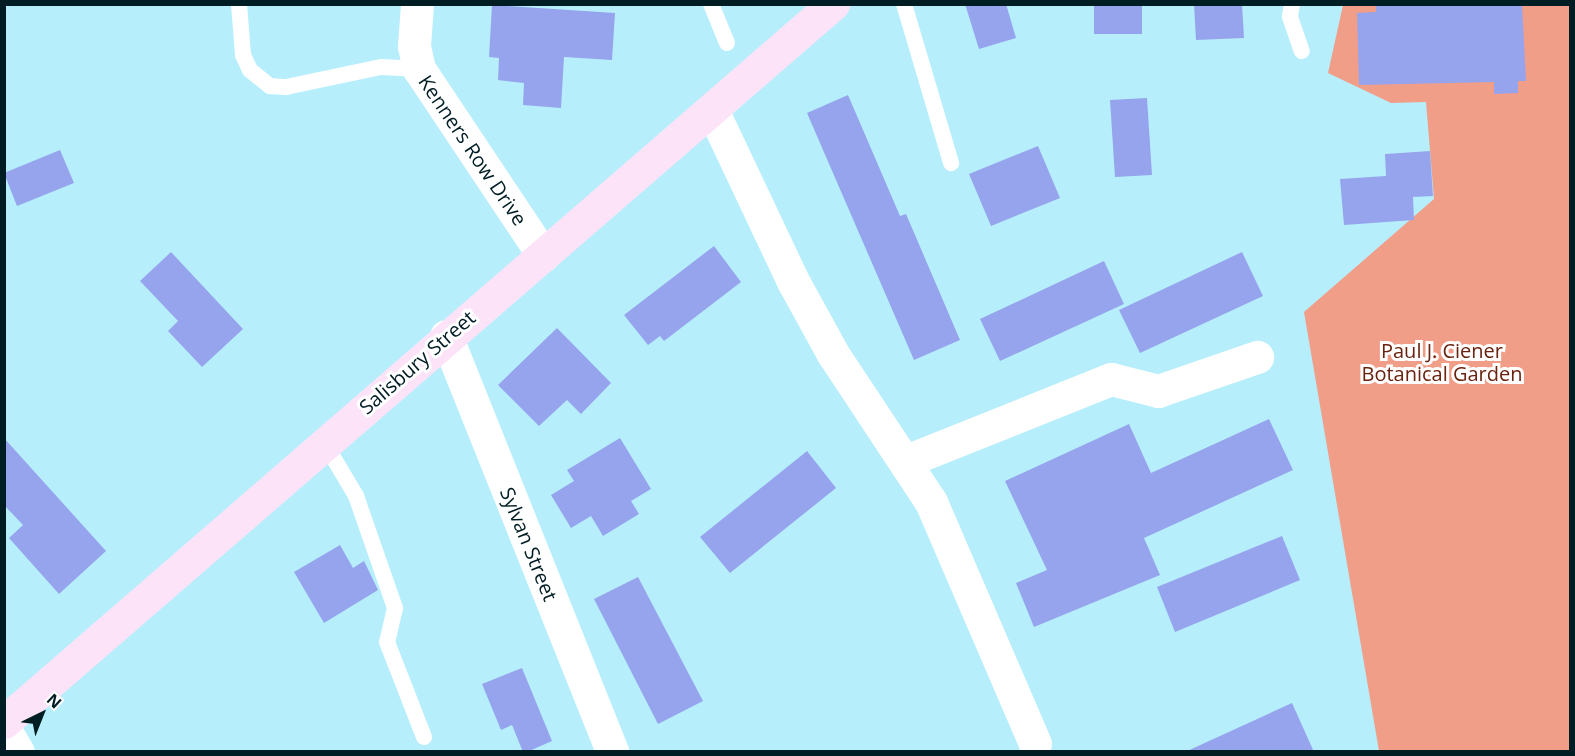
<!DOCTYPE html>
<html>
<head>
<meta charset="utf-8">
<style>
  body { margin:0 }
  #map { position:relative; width:1575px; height:756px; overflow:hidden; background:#b7eefc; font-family:"Open Sans",sans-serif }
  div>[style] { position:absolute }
  .green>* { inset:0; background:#f19e89 }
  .building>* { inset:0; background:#96a4ed }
  .service>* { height:16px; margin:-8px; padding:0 8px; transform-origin:8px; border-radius:8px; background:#fff }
  .minor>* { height:33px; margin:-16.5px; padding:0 16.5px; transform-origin:16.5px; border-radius:16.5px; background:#fff }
  .secondary>* { height:33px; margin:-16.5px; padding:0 16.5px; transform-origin:16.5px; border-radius:16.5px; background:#fde3f7 }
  span { translate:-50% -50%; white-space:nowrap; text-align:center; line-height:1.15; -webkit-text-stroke:6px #fff; paint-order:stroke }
  .street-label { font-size:20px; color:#001d24 }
  .park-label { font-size:20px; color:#6b220f }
  .frame { position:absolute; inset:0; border:6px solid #001d24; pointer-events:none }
  .north { position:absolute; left:12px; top:684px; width:60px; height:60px; -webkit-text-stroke:4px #fff; paint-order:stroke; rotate:43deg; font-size:16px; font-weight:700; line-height:24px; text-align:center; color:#001d24 }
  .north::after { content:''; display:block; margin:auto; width:21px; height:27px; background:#001d24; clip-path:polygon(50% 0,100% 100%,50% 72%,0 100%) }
</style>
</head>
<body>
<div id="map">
  <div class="green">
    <div style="clip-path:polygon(1343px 5px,1570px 5px,1570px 751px,1379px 751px,1304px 312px,1434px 199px,1426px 102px,1391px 103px,1328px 73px)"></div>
  </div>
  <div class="building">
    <div style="clip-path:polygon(965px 4px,1006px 4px,1016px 38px,979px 49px)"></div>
    <div style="clip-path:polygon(1094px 4px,1142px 4px,1142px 34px,1094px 34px)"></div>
    <div style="clip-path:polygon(1194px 4px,1242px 4px,1244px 38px,1196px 40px)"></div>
    <div style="clip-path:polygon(1376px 4px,1522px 4px,1526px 81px,1518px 81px,1518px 93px,1494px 94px,1494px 82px,1359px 85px,1357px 13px,1376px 12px)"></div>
    <div style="clip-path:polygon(492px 5px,615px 13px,612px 60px,564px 57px,561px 108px,523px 105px,524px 83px,498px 80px,499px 58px,489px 57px)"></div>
    <div style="clip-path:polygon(848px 95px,900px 216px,906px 214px,960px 340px,914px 360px,807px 113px)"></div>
    <div style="clip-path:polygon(1147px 98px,1152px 175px,1115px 177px,1110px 100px)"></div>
    <div style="clip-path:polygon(1038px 146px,1060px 198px,991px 226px,969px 174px)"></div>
    <div style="clip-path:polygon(60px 150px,74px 183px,17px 206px,4px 173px)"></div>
    <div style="clip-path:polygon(1430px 151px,1433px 196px,1413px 197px,1414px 220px,1344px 225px,1340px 179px,1386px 176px,1385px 154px)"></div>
    <div style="clip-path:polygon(714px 246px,741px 282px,664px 341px,660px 336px,648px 345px,624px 315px)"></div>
    <div style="clip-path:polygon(171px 252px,243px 329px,202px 367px,168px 331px,178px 321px,140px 281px)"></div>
    <div style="clip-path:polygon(1242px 252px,1263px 296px,1140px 353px,1119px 310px)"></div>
    <div style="clip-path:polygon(1104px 261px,1124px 304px,1000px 361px,980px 319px)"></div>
    <div style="clip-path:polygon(557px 328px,611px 383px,581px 414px,567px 400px,539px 426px,498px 385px)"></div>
    <div style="clip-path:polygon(1269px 419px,1293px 470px,1144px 538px,1160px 575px,1034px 627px,1016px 583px,1047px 570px,1005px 481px,1129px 424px,1151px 473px)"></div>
    <div style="clip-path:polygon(4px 438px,106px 551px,59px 594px,9px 538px,23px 525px,4px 505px)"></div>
    <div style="clip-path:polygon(620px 438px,651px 489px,631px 501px,639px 514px,603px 536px,591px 516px,571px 528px,551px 495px,574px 481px,567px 470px)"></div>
    <div style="clip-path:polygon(807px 451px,836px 488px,730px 573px,700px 537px)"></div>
    <div style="clip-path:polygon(1282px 536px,1300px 580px,1175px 632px,1157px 587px)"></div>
    <div style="clip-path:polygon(340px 545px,353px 568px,364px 561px,378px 590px,324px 623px,294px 572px)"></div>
    <div style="clip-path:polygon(638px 577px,703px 701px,658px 724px,594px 599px)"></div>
    <div style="clip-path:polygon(522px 668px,552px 741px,527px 752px,523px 752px,512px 725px,501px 730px,482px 684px)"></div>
    <div style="clip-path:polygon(1292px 703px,1314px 752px,1185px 752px)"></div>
  </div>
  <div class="service">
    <div style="left:239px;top:4px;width:51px;rotate:85.5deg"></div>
    <div style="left:243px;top:55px;width:17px;rotate:65deg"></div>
    <div style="left:250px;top:70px;width:26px;rotate:39deg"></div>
    <div style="left:270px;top:86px;width:16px;rotate:4deg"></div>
    <div style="left:286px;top:87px;width:97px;rotate:-11.9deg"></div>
    <div style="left:381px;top:67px;width:38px;rotate:3deg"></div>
    <div style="left:711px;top:4px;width:42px;rotate:67.7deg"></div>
    <div style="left:904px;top:4px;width:166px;rotate:73.5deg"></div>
    <div style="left:1292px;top:4px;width:13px;rotate:99deg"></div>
    <div style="left:1290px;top:17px;width:36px;rotate:71deg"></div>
    <div style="left:324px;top:442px;width:63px;rotate:59.3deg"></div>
    <div style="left:356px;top:496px;width:119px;rotate:70.8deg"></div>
    <div style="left:395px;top:608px;width:35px;rotate:103deg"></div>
    <div style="left:387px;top:642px;width:102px;rotate:68.7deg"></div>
  </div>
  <div class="minor">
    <div style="left:417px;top:4px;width:42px;rotate:94.1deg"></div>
    <div style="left:414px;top:46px;width:24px;rotate:78deg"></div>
    <div style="left:419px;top:69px;width:224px;rotate:56.3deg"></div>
    <div style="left:713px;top:112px;width:189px;rotate:64.7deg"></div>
    <div style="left:794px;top:283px;width:81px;rotate:61.2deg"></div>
    <div style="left:833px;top:354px;width:178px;rotate:56.5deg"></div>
    <div style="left:931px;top:502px;width:263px;rotate:66.7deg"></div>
    <div style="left:446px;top:336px;width:448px;rotate:68.2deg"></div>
    <div style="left:906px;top:461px;width:221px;rotate:-21.8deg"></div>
    <div style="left:1111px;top:379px;width:49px;rotate:14.3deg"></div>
    <div style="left:1158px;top:391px;width:105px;rotate:-19deg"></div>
    <div style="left:4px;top:728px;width:28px;rotate:60deg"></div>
  </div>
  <div class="secondary">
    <div style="left:4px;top:722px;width:1097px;rotate:-40.9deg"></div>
  </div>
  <div class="street-label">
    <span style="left:473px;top:150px;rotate:56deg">Kenners Row Drive</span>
    <span style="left:417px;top:362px;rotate:-41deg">Salisbury Street</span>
    <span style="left:529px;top:544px;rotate:68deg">Sylvan Street</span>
  </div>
  <div class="park-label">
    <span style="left:1442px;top:362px">Paul J. Ciener<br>Botanical Garden</span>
  </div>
  <div class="frame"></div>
  <div class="north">N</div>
</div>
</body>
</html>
